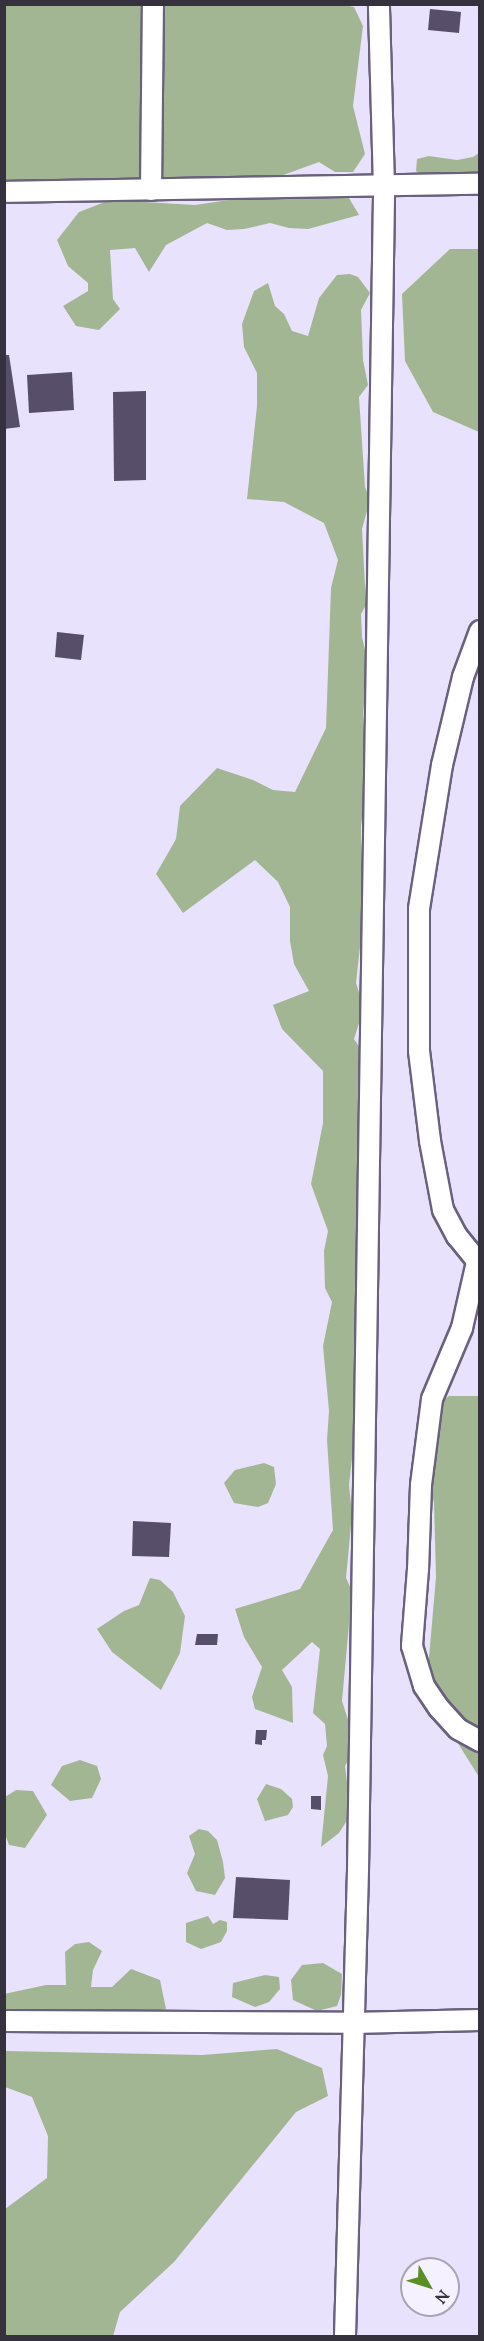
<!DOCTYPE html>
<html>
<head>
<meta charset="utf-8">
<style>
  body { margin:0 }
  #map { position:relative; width:484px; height:2341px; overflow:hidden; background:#e9e2fc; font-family:Lora,serif }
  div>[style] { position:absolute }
  .forest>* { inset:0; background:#a2b693 }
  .building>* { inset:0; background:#574e6a }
  .roads { filter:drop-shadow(2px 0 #69617d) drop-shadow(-2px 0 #69617d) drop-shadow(0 2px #69617d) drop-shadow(0 -2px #69617d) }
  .minor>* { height:20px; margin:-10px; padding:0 10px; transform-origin:10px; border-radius:10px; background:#fff }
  span { translate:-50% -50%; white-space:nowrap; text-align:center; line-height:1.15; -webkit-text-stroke:6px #f5f1fe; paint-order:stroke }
  .frame { position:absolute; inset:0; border:6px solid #35313d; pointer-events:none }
  .north { position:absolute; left:400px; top:2257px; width:60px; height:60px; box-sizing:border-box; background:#f5f1fe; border:2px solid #a8a4b1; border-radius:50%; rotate:129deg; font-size:16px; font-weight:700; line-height:24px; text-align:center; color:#35313d }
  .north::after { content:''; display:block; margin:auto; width:21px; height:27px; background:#5a8e26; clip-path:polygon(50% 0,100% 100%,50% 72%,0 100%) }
</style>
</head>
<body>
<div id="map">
  <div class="forest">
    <div style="clip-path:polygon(339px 4px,354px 7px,363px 26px,353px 106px,365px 154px,353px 172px,335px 172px,319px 162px,278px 177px,5px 187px,4px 5px)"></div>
    <div style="clip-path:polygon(479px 153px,479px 180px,427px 178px,416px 171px,417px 159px,429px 156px,457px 160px,473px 157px)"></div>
    <div style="clip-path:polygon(250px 197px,349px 198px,359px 215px,308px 229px,289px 228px,270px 223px,244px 229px,227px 230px,207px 223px,166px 245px,149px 272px,135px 248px,110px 250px,113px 299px,120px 309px,99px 330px,76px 326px,63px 306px,88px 291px,88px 283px,68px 266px,57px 240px,79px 212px,110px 200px,195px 205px)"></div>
    <div style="clip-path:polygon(450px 249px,479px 249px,479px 432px,433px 412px,405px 361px,402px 294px)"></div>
    <div style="clip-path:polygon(350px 274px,358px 277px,370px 293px,361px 310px,363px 360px,368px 385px,359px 397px,365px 487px,370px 500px,362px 529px,366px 605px,361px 614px,362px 637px,368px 663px,363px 715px,366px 791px,361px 826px,363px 919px,356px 983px,364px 1008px,354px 1039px,362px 1051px,359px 1396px,349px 1485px,352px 1515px,346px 1578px,352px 1591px,342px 1701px,353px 1735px,352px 1753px,345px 1766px,351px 1814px,339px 1833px,321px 1847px,328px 1776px,323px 1755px,327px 1746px,325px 1724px,313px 1713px,320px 1649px,312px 1642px,282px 1670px,292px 1687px,293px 1723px,255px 1709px,252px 1697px,262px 1667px,244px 1637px,235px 1609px,300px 1589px,333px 1530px,327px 1440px,329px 1411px,323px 1346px,332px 1302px,325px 1288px,324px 1251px,328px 1231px,311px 1184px,323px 1123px,323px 1071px,282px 1029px,273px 1005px,309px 991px,294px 964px,290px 941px,290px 907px,278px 882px,255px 860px,183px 913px,156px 874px,176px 839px,180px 806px,217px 768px,253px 780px,273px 790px,295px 792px,326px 728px,331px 588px,338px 560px,324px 523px,284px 502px,247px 499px,257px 406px,257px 373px,244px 347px,242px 324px,254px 291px,268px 283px,275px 306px,284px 314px,292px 331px,308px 336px,319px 298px,337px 275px)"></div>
    <div style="clip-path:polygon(449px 1396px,479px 1396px,479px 1777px,426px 1692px,436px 1577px,434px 1503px,425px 1458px,428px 1412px)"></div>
    <div style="clip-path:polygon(264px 1463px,274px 1467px,276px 1484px,268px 1503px,258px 1507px,234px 1503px,224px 1483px,235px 1470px)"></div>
    <div style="clip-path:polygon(150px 1578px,160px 1580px,173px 1592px,185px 1616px,180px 1653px,161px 1690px,112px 1652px,97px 1629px,124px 1611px,139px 1605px)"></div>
    <div style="clip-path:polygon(80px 1760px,97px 1766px,101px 1779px,92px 1798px,70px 1801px,51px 1785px,62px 1766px)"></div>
    <div style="clip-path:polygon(266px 1784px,281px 1789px,292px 1799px,293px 1807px,288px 1815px,265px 1821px,257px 1799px)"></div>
    <div style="clip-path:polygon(16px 1790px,33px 1791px,47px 1815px,25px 1848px,9px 1845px,5px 1834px,5px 1797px)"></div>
    <div style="clip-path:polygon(199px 1829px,208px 1831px,217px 1840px,223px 1862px,225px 1878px,215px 1895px,196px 1891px,187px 1873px,195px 1854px,189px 1836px)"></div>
    <div style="clip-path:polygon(208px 1916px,213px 1924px,220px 1920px,227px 1922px,227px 1931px,221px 1942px,201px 1949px,186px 1942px,186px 1923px)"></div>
    <div style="clip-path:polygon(89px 1942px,102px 1951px,93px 1970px,91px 1987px,112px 1987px,131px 1969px,160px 1980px,166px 2009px,131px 2016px,5px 2014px,4px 1994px,46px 1985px,66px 1985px,65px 1952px,75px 1944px)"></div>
    <div style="clip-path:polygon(323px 1963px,342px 1974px,341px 1995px,337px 2006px,317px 2011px,293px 2000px,291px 1980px,302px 1965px)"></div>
    <div style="clip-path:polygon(265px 1975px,279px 1977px,280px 1989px,269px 2002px,255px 2007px,232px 1997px,233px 1983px)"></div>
    <div style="clip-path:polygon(277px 2049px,322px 2068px,328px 2096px,296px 2112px,174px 2262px,120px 2312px,113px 2336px,5px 2336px,5px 2209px,47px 2178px,48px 2136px,32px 2097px,5px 2087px,5px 2051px,202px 2055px)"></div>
  </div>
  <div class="building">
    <div style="clip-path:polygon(430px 9px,461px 12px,459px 33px,428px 30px)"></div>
    <div style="clip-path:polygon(4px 355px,9px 355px,20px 427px,4px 429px)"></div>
    <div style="clip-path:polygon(72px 372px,74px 410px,29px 413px,27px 375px)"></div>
    <div style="clip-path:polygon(146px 391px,146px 480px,114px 481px,113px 392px)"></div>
    <div style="clip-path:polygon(57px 632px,84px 635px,81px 660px,55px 657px)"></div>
    <div style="clip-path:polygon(133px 1521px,171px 1523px,169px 1557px,132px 1556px)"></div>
    <div style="clip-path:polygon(197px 1634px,218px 1634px,217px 1645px,195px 1645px)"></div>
    <div style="clip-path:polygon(256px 1730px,267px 1730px,266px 1740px,262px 1740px,262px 1745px,255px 1744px)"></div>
    <div style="clip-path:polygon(311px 1796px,321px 1796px,321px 1810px,311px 1809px)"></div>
    <div style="clip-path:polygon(236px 1877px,290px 1880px,288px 1920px,233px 1918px)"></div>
  </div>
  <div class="roads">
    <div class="minor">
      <div style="left:151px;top:190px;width:186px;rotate:-89.4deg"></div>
      <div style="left:4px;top:192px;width:476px;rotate:-1deg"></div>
      <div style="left:480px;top:631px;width:49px;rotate:110.3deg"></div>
      <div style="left:463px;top:677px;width:90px;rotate:103.4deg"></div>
      <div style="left:442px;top:765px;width:146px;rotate:99.1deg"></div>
      <div style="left:419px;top:909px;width:142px;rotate:90deg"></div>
      <div style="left:419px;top:1051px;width:91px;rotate:83deg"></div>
      <div style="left:430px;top:1141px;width:70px;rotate:79.3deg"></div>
      <div style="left:443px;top:1210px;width:30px;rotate:62deg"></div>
      <div style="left:457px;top:1236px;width:36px;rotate:51deg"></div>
      <div style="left:477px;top:1262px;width:68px;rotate:102.8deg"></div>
      <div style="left:462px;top:1328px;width:77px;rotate:112.9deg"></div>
      <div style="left:432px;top:1399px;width:87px;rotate:97.3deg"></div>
      <div style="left:421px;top:1485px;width:84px;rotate:92deg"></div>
      <div style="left:418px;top:1569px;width:77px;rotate:94.5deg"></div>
      <div style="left:412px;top:1646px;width:42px;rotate:73.3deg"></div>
      <div style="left:424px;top:1686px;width:27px;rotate:56deg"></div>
      <div style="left:439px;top:1708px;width:28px;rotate:48deg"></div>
      <div style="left:458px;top:1729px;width:25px;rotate:29deg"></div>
      <div style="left:4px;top:2021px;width:348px;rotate:0.3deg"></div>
      <div style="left:352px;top:2023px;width:128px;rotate:-1.3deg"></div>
      <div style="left:345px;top:2336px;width:466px;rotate:-88.4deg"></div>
      <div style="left:358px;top:1870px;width:1683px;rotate:-89.11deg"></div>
      <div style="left:384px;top:187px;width:183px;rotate:-91.6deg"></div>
    </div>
  </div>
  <div class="frame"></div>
  <div class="north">N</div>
</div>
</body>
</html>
